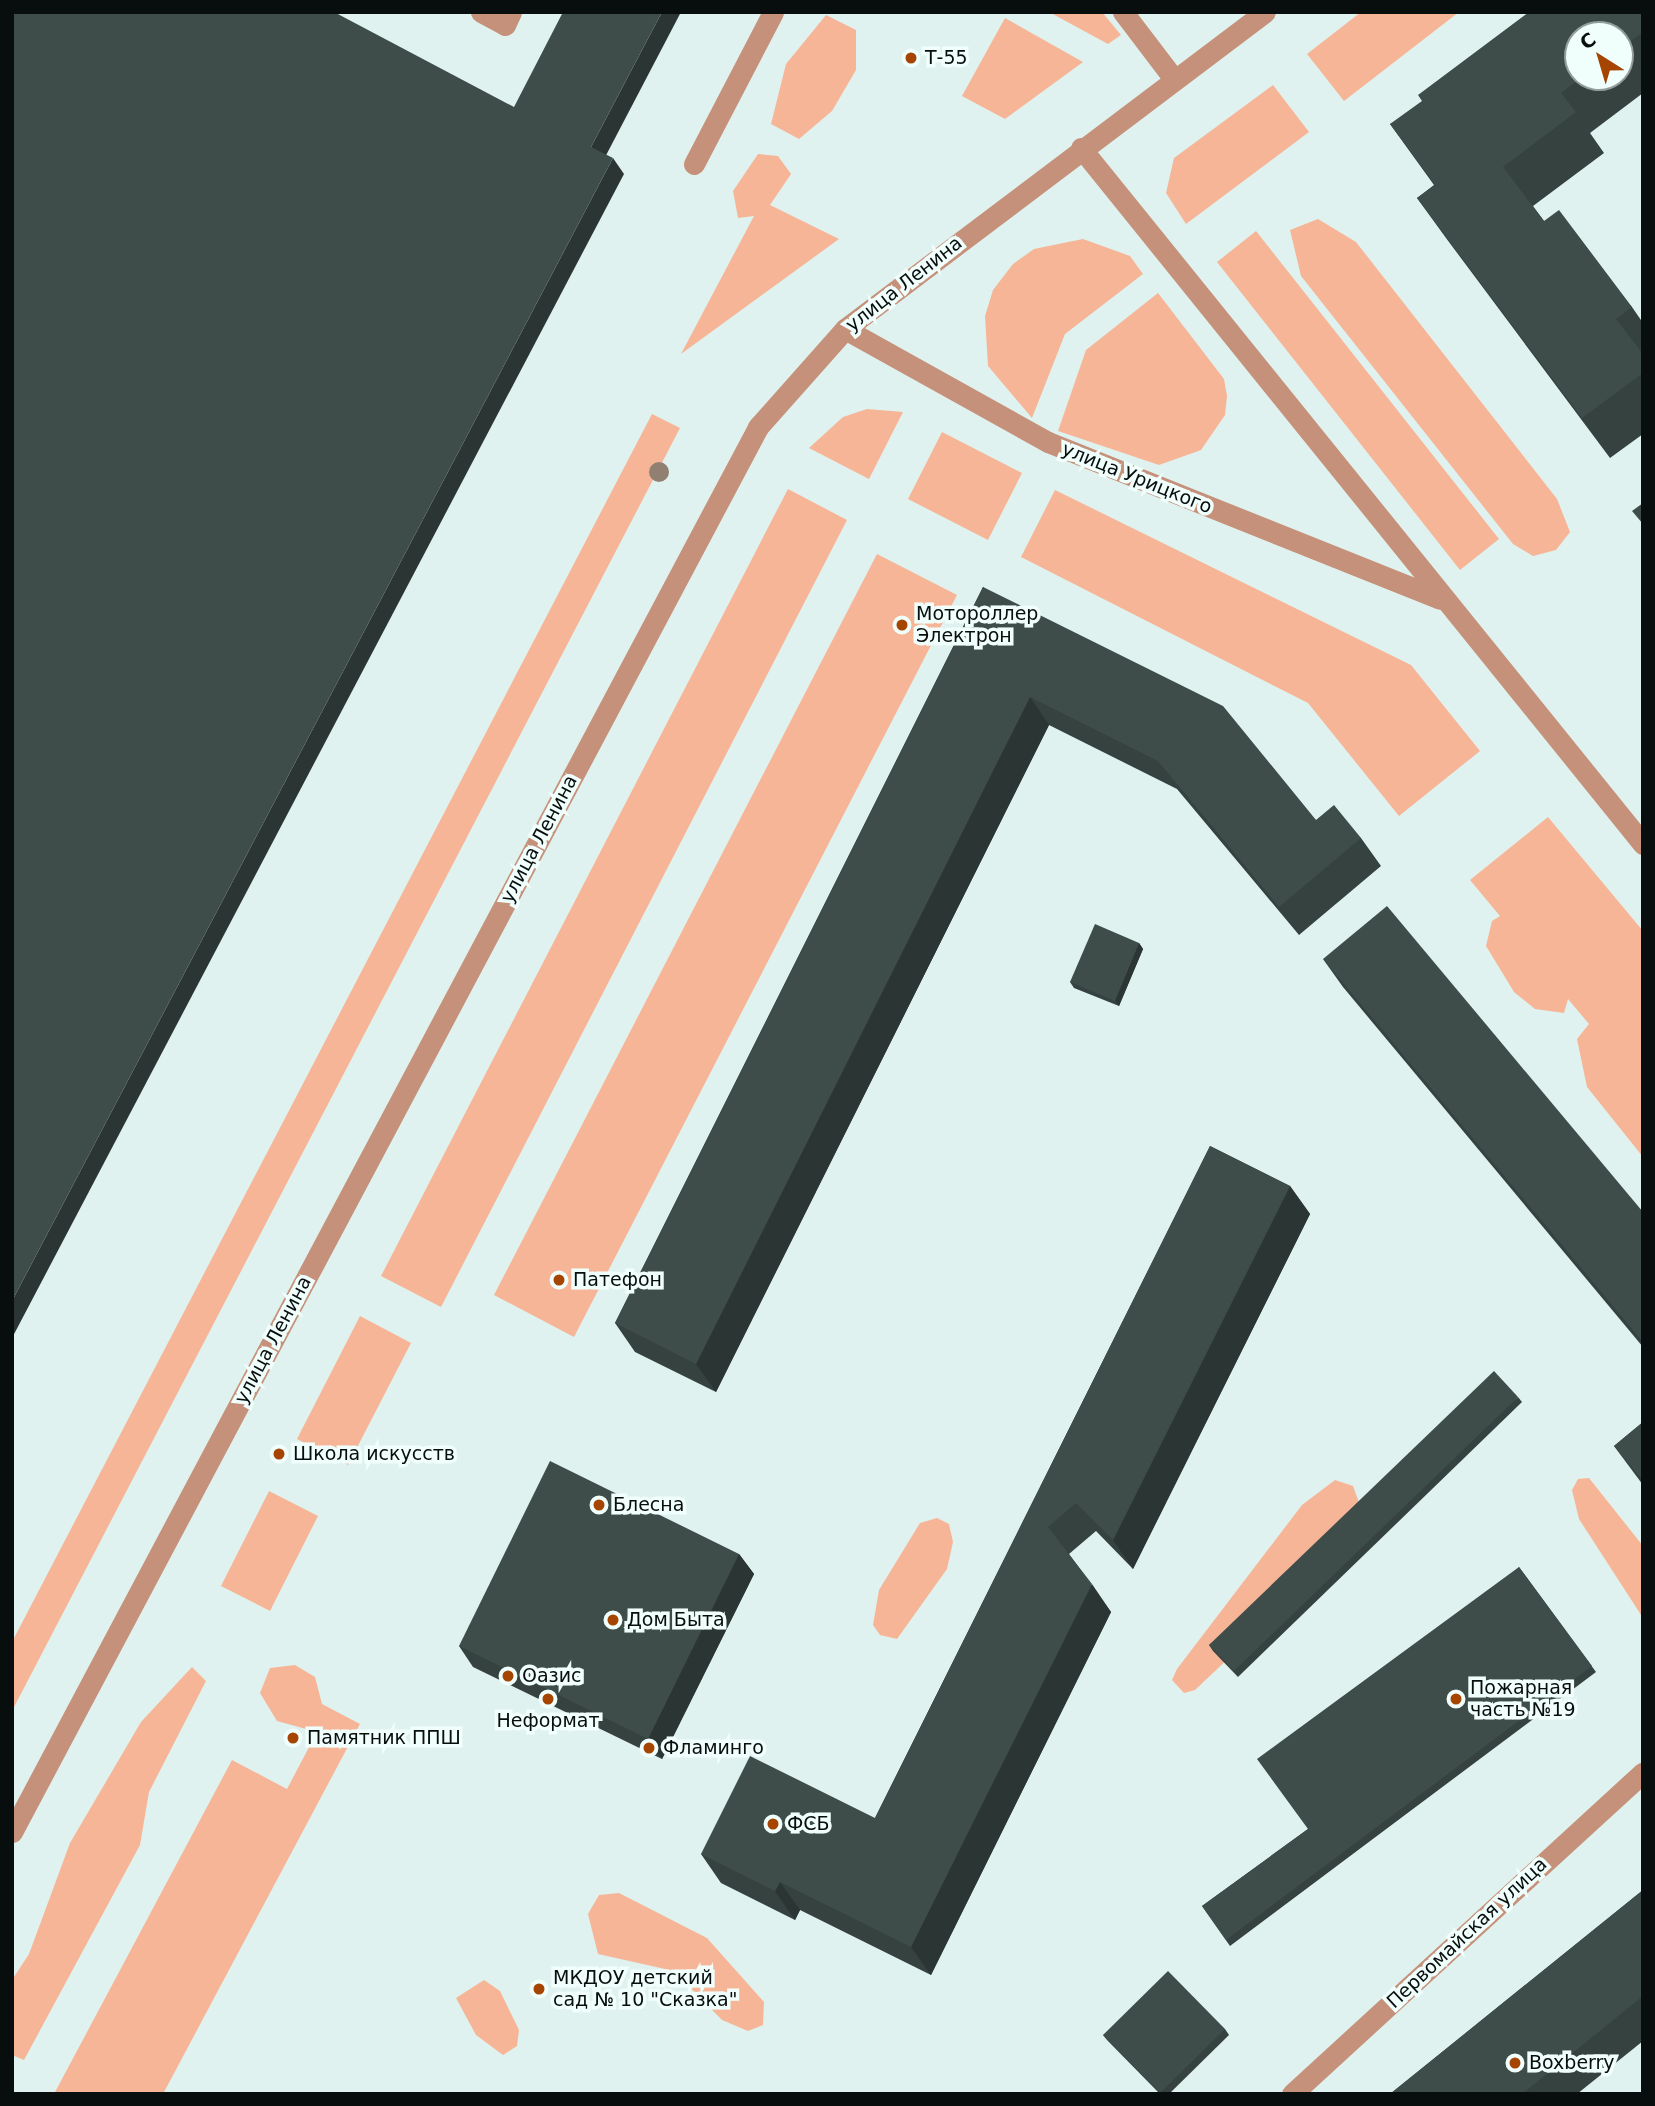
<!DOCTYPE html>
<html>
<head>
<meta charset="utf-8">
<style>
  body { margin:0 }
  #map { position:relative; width:1655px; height:2106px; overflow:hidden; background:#e0f2ef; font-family:"DejaVu Sans",sans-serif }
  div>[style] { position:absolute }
  .green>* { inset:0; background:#f6b596 }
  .minor>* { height:21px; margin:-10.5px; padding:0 10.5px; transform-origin:10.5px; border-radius:10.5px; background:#c5917a }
  .trees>* { width:20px; height:20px; margin:-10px; border-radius:50%; background:#918072 }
  .wall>* { inset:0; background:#354240 }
  .shaded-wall>* { inset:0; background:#2b3634 }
  .building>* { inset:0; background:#3e4d4a }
  .dots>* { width:19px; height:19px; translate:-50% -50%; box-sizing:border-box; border:4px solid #f0fefc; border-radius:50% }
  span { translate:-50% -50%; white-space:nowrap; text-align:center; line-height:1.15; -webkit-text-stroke:7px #f0fefc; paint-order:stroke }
  .poi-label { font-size:19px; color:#080d0d }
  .left { translate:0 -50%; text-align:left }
  .street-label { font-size:19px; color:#080d0d }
  .frame { position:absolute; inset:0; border:14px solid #080d0d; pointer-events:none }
  .north { position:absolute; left:1564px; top:21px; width:70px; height:70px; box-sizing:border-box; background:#f0fefc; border:2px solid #939e9c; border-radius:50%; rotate:323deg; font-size:19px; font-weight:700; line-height:28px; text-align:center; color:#080d0d }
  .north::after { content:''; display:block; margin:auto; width:24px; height:32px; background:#a64501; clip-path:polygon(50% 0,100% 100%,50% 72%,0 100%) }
</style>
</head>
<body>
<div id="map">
  <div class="green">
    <div style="clip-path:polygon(1049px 12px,1102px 12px,1121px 35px,1108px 44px)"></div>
    <div style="clip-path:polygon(1361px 12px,1459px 12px,1344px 101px,1307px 54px)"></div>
    <div style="clip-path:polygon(826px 15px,856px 30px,856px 70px,832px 111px,799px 139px,771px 124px,786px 64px)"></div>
    <div style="clip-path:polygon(1005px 18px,1083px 62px,1005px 119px,962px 96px)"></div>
    <div style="clip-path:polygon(1273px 85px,1309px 132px,1186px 224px,1166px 193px,1174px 158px)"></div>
    <div style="clip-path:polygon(758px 154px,778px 156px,791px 174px,770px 205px,839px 239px,681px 354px,754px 216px,738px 218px,733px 191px)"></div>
    <div style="clip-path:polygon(1318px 219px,1356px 242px,1557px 499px,1570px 532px,1556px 550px,1533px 556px,1513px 544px,1301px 276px,1290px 230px)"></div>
    <div style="clip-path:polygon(1256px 231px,1499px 539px,1460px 570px,1217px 262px)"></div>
    <div style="clip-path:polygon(1083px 239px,1130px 256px,1143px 274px,1065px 334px,1032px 418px,988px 366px,985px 316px,993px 290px,1013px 264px,1034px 249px)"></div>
    <div style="clip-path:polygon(1158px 293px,1224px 379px,1227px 396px,1225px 415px,1201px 450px,1159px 465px,1058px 431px,1086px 350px)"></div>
    <div style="clip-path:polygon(867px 409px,903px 412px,869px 479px,809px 448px,843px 417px)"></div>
    <div style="clip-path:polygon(652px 414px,680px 428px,12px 1711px,12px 1642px)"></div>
    <div style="clip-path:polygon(942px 432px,1022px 473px,988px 540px,908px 499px)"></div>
    <div style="clip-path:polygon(788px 489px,847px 520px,441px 1307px,381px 1276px)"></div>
    <div style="clip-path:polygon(1055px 490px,1411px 665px,1480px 751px,1399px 816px,1308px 703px,1021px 557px)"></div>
    <div style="clip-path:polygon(877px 554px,957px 595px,574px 1337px,494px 1295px)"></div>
    <div style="clip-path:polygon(1548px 817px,1643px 931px,1643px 1157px,1587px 1087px,1577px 1039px,1589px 1024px,1568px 999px,1564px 1013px,1535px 1009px,1514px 992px,1486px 946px,1492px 921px,1500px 916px,1470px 880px)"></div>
    <div style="clip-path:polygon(360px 1316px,411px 1343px,348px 1465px,297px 1439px)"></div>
    <div style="clip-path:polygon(1589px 1478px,1643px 1546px,1643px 1618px,1579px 1519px,1572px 1490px,1578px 1479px)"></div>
    <div style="clip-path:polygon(1335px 1480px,1353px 1486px,1361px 1508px,1337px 1556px,1195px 1690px,1184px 1693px,1172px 1680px,1177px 1669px,1302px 1505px)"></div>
    <div style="clip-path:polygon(269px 1491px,318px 1516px,270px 1611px,221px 1586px)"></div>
    <div style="clip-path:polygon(937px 1518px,949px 1524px,953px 1542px,947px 1569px,897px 1639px,880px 1635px,873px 1625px,879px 1590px,920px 1523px)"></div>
    <div style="clip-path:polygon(295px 1665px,315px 1677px,322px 1704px,360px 1724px,163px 2094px,54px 2094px,232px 1760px,287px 1789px,317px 1732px,277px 1721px,260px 1693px,270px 1668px)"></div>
    <div style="clip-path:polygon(192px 1667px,206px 1681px,149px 1792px,140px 1845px,24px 2060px,12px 2055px,12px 1980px,29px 1954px,70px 1843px,141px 1722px)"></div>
    <div style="clip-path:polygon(619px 1893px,707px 1938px,764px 2002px,763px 2025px,748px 2031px,722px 2020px,674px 1971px,598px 1954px,588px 1914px,599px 1895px)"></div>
    <div style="clip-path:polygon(484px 1980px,500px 1991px,519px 2030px,517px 2046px,503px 2055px,476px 2035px,456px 1998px)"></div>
  </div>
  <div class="minor">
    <div style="left:481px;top:12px;width:27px;rotate:28deg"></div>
    <div style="left:505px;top:25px;width:14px;rotate:-65deg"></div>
    <div style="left:1123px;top:12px;width:84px;rotate:52.7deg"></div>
    <div style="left:1081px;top:148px;width:895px;rotate:51.08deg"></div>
    <div style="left:694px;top:164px;width:171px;rotate:-62.5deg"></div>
    <div style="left:845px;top:329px;width:232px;rotate:29.1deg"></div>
    <div style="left:1048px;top:442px;width:422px;rotate:21.8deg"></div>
    <div style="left:12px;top:1832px;width:1591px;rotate:-62.03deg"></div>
    <div style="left:758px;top:427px;width:131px;rotate:-48.4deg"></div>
    <div style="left:845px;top:329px;width:526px;rotate:-37.04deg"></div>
    <div style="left:1292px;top:2094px;width:476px;rotate:-42.5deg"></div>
  </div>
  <div class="trees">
    <div style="left:659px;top:472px"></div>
  </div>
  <div class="wall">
    <div style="clip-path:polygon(evenodd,1643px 12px,1643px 93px,1590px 133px,1604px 153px,1533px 206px,1544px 221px,1632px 307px,1643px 323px,1643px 434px,1610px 458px,1446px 238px,1417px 198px,1434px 185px,1390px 124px,1643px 12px,1620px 35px,1620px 77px,1578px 77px,1620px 35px)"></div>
    <div style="clip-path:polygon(983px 587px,1316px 820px,1361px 838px,1381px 866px,1299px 935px,1177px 789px,1049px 725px,716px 1392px,635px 1352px,615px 1323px)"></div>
    <div style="clip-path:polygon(1139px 943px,1143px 949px,1119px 1006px,1074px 988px,1070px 982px)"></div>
    <div style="clip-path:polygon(1323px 959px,1643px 1212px,1643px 1347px,1343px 987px)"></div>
    <div style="clip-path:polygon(1210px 1146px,1290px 1186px,1310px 1214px,1133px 1569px,1096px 1531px,1069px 1554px,1111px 1612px,931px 1975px,800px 1910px,795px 1920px,721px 1883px,701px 1854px,875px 1818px)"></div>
    <div style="clip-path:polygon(1518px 1397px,1522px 1402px,1238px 1677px,1213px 1651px,1209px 1645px)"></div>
    <div style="clip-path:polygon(1643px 1422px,1643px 1485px,1614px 1446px)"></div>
    <div style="clip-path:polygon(739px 1554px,754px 1574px,662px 1759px,473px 1667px,459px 1646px)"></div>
    <div style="clip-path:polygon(1519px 1567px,1596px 1672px,1230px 1946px,1202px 1906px,1308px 1829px)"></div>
    <div style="clip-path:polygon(1643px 1890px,1643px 2041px,1577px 2094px,1390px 2094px)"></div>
    <div style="clip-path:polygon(1225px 2029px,1229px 2035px,1169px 2094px,1160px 2094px,1107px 2040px,1103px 2035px)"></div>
  </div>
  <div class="shaded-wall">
    <div style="clip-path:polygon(662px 12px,681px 12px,602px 163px,591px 147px)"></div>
    <div style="clip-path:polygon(613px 158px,624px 174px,12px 1338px,12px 1301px)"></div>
    <div style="clip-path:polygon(1030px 697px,1049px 725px,716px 1392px,696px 1364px)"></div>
    <div style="clip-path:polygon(1139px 943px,1143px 949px,1119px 1006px,1115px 1001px)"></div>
    <div style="clip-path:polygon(1290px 1186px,1310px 1214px,1133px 1569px,1113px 1540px)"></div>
    <div style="clip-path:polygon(739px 1554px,754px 1574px,662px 1759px,648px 1739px)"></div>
    <div style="clip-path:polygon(1092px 1584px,1111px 1612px,931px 1975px,911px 1947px)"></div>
    <div style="clip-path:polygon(780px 1882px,800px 1910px,795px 1920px,775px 1891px)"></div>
  </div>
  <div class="building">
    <div style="clip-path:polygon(12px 12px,334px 12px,514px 107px,563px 12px,662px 12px,591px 147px,613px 158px,12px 1301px)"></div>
    <div style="clip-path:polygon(1529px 12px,1643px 12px,1643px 32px,1620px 49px,1620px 35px,1578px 35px,1578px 77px,1582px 77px,1561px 93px,1576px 112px,1503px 167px,1544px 221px,1559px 210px,1632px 307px,1616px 319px,1643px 354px,1643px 373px,1582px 418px,1417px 198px,1435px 185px,1390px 124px,1422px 101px,1418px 95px)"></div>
    <div style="clip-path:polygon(1643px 503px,1643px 524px,1632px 511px)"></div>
    <div style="clip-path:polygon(983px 587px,1223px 706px,1316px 820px,1334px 805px,1361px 838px,1279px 907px,1158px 761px,1030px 697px,696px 1364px,615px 1323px)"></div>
    <div style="clip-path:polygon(1387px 906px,1643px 1212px,1643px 1342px,1323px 959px)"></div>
    <div style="clip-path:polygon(1095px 924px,1139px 943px,1115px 1001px,1070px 982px)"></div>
    <div style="clip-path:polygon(1210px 1146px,1290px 1186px,1113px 1540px,1076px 1503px,1048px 1527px,1092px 1584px,911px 1947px,780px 1882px,775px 1891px,701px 1854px,750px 1756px,875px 1818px)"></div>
    <div style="clip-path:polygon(1494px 1371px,1518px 1397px,1234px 1671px,1209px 1645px)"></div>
    <div style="clip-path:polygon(1643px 1422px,1643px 1481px,1614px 1446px)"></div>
    <div style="clip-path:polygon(550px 1461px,739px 1554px,648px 1739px,459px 1646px)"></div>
    <div style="clip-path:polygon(1519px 1567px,1592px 1666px,1226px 1940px,1202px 1906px,1308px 1829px,1257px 1759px)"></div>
    <div style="clip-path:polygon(1643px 1890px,1643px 1996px,1522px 2094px,1390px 2094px)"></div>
    <div style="clip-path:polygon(1168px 1971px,1225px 2029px,1160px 2093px,1103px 2035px)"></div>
  </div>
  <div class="dots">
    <div style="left:911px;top:58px;background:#a64501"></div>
    <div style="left:902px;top:625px;background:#a64501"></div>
    <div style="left:559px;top:1280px;background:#a64501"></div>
    <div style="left:279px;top:1454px;background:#a64501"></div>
    <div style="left:599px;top:1505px;background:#a64501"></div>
    <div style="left:613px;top:1620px;background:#a64501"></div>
    <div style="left:508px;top:1676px;background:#a64501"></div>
    <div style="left:548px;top:1699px;background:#a64501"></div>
    <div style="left:1456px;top:1699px;background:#a64501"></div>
    <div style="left:293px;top:1738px;background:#a64501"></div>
    <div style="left:649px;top:1748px;background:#a64501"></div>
    <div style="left:773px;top:1824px;background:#a64501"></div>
    <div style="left:539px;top:1989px;background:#a64501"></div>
    <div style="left:1515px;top:2063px;background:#a64501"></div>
  </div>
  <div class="poi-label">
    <span class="left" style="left:925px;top:58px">Т-55</span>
    <span class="left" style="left:916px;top:625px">Мотороллер<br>Электрон</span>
    <span class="left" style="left:573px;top:1280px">Патефон</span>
    <span class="left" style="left:293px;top:1454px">Школа искусств</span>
    <span class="left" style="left:613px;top:1505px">Блесна</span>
    <span class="left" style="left:627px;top:1620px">Дом Быта</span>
    <span class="left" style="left:522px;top:1676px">Оазис</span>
    <span class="left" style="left:1470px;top:1699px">Пожарная<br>часть №19</span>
    <span style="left:548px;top:1721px">Неформат</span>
    <span class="left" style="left:307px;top:1738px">Памятник ППШ</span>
    <span class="left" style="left:663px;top:1748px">Фламинго</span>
    <span class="left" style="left:787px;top:1824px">ФСБ</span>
    <span class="left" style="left:553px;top:1989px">МКДОУ детский<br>сад № 10 "Сказка"</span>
    <span class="left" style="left:1529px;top:2063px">Boxberry</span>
  </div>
  <div class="street-label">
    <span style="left:904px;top:284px;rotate:-38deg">улица Ленина</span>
    <span style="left:1137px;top:478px;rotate:22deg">улица Урицкого</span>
    <span style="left:539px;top:839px;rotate:-62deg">улица Ленина</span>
    <span style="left:273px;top:1340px;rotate:-62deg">улица Ленина</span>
    <span style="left:1467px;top:1933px;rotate:-43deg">Первомайская улица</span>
  </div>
  <div class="frame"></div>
  <div class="north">С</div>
</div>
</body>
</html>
